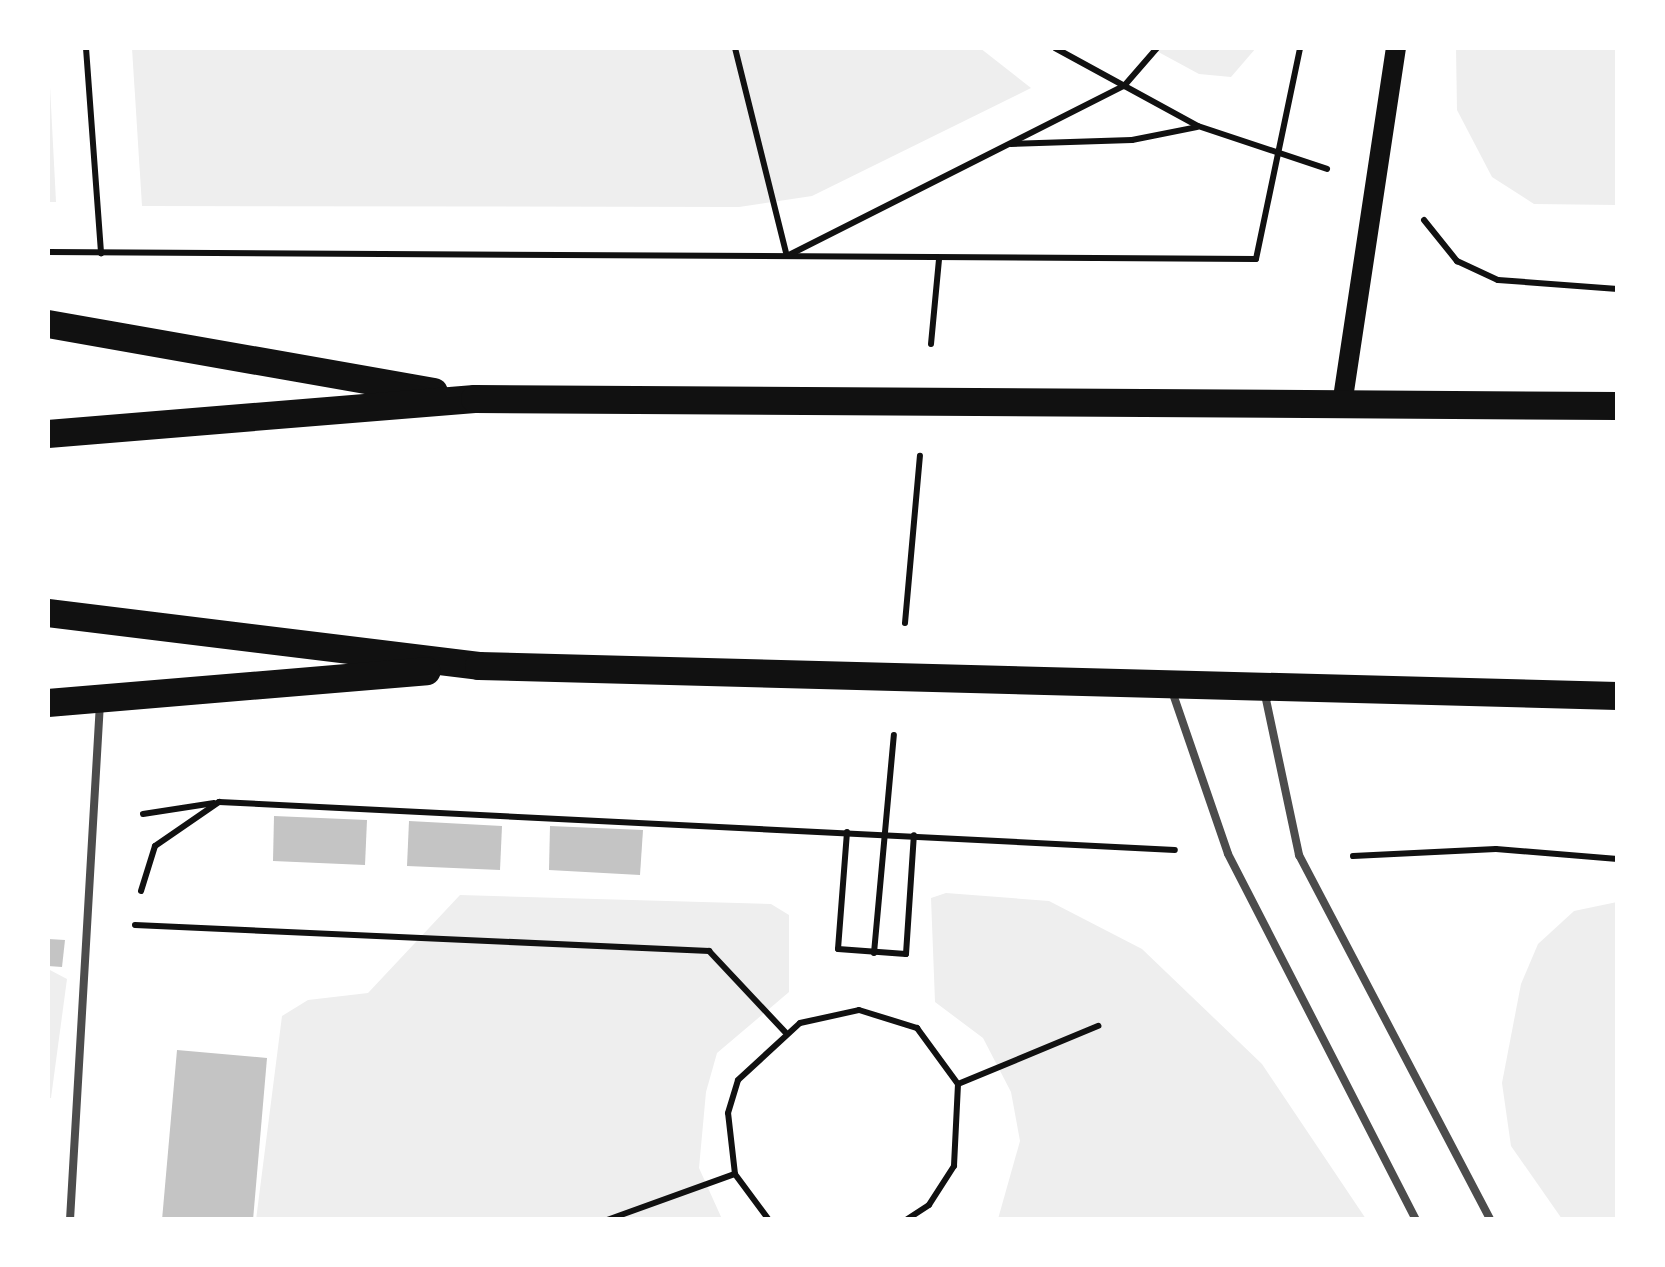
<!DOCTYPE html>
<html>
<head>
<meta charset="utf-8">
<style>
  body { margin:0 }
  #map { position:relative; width:1665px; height:1267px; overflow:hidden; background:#fff; font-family:Lato,sans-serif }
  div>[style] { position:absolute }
  .green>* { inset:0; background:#eee }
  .building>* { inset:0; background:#c4c4c4 }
  .path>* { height:6px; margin:-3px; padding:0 3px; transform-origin:3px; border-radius:3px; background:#111 }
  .service>* { height:8px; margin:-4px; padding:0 4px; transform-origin:4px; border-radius:4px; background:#4c4c4c }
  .secondary>* { height:20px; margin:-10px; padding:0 10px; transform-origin:10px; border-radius:10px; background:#111 }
  .trunk>* { height:28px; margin:-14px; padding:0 14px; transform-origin:14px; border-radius:14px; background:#111 }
  span { translate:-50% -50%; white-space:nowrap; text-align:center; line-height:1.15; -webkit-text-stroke:8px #fff; paint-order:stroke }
  .frame { position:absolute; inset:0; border:50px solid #fff; pointer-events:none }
</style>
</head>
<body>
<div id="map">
  <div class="green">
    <div style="clip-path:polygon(48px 48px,56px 202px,48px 202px)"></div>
    <div style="clip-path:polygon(132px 48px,980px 48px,1031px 88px,812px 196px,739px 207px,142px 206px)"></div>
    <div style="clip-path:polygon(1151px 48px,1256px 48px,1231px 77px,1199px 74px)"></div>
    <div style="clip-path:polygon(1456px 48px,1617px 48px,1617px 205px,1534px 204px,1492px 177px,1457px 110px)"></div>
    <div style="clip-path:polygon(946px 893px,1049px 901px,1142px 949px,1262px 1064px,1366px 1219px,998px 1219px,1020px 1141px,1011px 1092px,983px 1038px,935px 1002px,931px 898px)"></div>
    <div style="clip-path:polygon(460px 895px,771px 904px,789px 915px,789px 992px,717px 1053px,706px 1092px,699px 1168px,722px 1219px,256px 1220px,282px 1016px,308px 1000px,368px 993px)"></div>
    <div style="clip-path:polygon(1617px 902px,1617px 1219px,1562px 1219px,1511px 1146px,1502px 1083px,1521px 984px,1538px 944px,1574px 911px)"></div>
    <div style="clip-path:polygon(48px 969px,67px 979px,51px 1098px,48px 1098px)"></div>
  </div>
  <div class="building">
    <div style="clip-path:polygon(274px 816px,367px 820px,365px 865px,273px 861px)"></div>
    <div style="clip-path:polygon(409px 821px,502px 826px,500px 870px,407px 866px)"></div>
    <div style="clip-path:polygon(550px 826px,643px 830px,640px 875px,549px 870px)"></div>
    <div style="clip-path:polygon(48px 939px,65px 940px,62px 967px,48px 966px)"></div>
    <div style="clip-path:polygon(177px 1050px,267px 1058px,253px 1220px,162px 1220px)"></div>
  </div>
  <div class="path">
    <div style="left:86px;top:48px;width:206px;rotate:85.8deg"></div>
    <div style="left:735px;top:48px;width:214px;rotate:76deg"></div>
    <div style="left:1055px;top:48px;width:163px;rotate:28.6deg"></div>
    <div style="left:1198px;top:126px;width:136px;rotate:18.4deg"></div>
    <div style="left:1011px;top:144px;width:121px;rotate:-1.9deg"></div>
    <div style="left:1132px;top:140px;width:66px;rotate:-11.3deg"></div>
    <div style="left:1424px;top:220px;width:53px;rotate:51.2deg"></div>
    <div style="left:1457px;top:261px;width:45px;rotate:24.9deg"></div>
    <div style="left:1498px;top:280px;width:120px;rotate:4.3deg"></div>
    <div style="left:48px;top:252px;width:1208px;rotate:0.33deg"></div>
    <div style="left:1256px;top:259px;width:216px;rotate:-78.2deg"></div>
    <div style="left:789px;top:255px;width:375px;rotate:-26.8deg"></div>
    <div style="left:1124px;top:86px;width:50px;rotate:-49deg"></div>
    <div style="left:931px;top:344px;width:85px;rotate:-84.6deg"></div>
    <div style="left:905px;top:623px;width:168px;rotate:-84.9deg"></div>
    <div style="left:143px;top:814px;width:72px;rotate:-8.8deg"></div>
    <div style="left:847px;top:832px;width:117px;rotate:94.4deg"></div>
    <div style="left:838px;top:949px;width:68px;rotate:4.2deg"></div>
    <div style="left:906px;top:954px;width:119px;rotate:-86.2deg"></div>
    <div style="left:1353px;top:856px;width:143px;rotate:-2.8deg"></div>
    <div style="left:1496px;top:849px;width:122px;rotate:4.7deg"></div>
    <div style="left:141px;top:891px;width:47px;rotate:-72.7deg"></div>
    <div style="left:155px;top:846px;width:78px;rotate:-34.5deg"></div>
    <div style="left:219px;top:802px;width:957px;rotate:2.87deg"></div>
    <div style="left:135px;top:925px;width:575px;rotate:2.59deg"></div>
    <div style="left:709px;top:951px;width:111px;rotate:46.8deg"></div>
    <div style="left:874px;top:953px;width:219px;rotate:-84.8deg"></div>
    <div style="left:958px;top:1084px;width:152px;rotate:-22.5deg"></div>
    <div style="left:607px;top:1220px;width:136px;rotate:-19.8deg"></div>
    <div style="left:769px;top:1220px;width:57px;rotate:-126.5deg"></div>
    <div style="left:735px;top:1174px;width:61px;rotate:-96.5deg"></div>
    <div style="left:728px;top:1113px;width:34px;rotate:-73deg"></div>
    <div style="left:738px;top:1080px;width:84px;rotate:-42.6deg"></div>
    <div style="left:800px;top:1023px;width:60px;rotate:-12.4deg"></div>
    <div style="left:859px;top:1010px;width:61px;rotate:17.2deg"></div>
    <div style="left:917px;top:1028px;width:69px;rotate:53.8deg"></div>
    <div style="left:958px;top:1084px;width:82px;rotate:92.8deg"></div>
    <div style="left:954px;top:1166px;width:46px;rotate:122.7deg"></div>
    <div style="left:929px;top:1205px;width:27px;rotate:147deg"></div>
  </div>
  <div class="service">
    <div style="left:1264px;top:690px;width:169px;rotate:78deg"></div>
    <div style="left:1299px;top:855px;width:412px;rotate:62.3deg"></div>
    <div style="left:1172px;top:691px;width:172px;rotate:71deg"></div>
    <div style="left:1228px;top:854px;width:411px;rotate:62.8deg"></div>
    <div style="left:70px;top:1220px;width:518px;rotate:-86.68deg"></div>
  </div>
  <div class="secondary">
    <div style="left:1343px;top:398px;width:354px;rotate:-81.4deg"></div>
  </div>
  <div class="trunk">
    <div style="left:48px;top:324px;width:392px;rotate:10deg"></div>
    <div style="left:48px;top:434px;width:428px;rotate:-4.7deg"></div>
    <div style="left:475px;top:399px;width:1143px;rotate:0.35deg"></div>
    <div style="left:48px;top:613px;width:434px;rotate:7deg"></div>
    <div style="left:479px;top:666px;width:1139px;rotate:1.51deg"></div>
    <div style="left:48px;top:703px;width:380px;rotate:-4.8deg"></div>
  </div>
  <div class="frame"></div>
</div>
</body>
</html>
